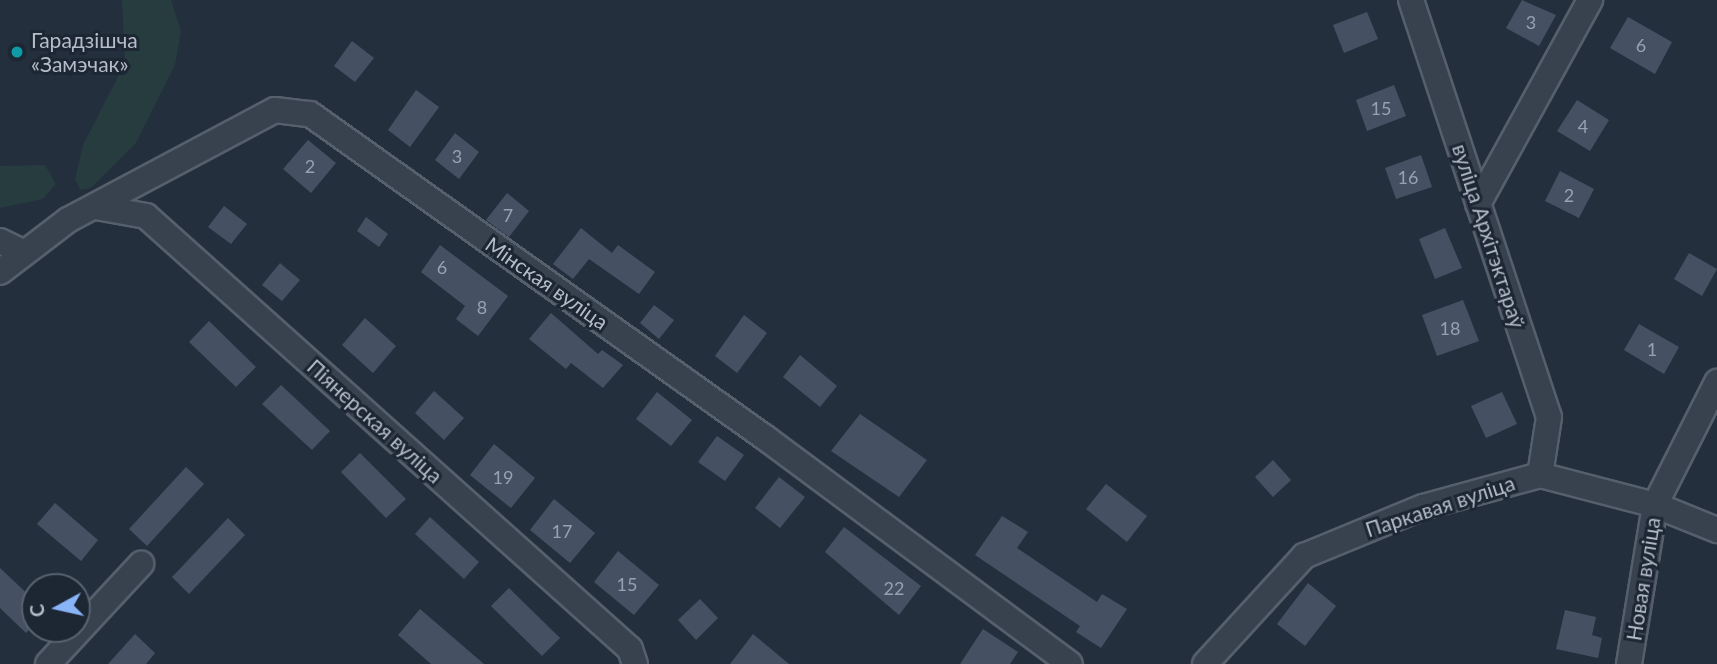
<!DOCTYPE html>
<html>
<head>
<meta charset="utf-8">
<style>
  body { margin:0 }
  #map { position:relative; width:1717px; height:664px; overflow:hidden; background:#242f3e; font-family:Lato,sans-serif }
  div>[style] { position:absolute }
  .green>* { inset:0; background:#263c3f }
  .building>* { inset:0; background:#455162 }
  .roads { filter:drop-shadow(2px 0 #565f6c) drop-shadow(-2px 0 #565f6c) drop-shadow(0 2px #565f6c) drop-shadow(0 -2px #565f6c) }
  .minor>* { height:24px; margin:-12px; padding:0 12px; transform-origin:12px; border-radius:12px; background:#38414e }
  .dots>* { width:19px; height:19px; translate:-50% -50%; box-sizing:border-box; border:4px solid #1d2633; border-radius:50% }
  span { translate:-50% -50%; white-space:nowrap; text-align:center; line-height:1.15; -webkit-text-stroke:6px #1d2633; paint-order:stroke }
  .number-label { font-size:18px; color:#98a1af }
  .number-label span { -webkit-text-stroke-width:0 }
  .poi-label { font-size:21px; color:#b4bcc9 }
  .left { translate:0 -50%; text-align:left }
  .street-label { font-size:21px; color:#b4bcc9 }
  .north { position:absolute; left:21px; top:573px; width:70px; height:70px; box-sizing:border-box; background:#1d2633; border:2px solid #59626f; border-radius:50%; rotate:262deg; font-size:19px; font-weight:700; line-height:28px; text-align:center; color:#b4bcc9 }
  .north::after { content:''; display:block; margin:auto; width:24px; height:32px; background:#8ab4f8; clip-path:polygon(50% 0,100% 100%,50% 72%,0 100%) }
</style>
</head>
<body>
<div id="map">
  <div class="green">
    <div style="clip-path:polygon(122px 0,171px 0,181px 31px,175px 65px,136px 143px,91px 188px,81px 190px,75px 180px,83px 145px,125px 63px)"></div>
    <div style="clip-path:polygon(45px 165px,56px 184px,43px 199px,0 208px,0 166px)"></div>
  </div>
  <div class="building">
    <div style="clip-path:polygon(1522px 0,1556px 15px,1539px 46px,1506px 28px)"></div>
    <div style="clip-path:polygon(1367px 12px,1378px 39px,1344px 53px,1333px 25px)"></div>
    <div style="clip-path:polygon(1628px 17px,1672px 42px,1655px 74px,1610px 48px)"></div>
    <div style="clip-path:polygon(352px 41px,374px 58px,355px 82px,334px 66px)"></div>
    <div style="clip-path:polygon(1394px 85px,1406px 116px,1367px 131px,1356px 100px)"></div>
    <div style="clip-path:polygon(416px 90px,439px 107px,410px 147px,388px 130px)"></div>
    <div style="clip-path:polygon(1577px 100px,1609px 120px,1590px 151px,1557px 131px)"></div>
    <div style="clip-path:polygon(455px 133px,479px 152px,459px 179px,435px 160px)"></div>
    <div style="clip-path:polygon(308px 140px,336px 163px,311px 193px,283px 169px)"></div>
    <div style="clip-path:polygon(1421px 155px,1432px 187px,1396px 199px,1385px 168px)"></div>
    <div style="clip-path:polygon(1560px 171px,1594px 189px,1579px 218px,1545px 201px)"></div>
    <div style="clip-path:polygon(507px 193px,529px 211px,509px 237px,486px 220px)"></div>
    <div style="clip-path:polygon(224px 206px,247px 224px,231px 244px,208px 227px)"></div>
    <div style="clip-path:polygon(366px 217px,388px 234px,379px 247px,357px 231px)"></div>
    <div style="clip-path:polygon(581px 228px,612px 253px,618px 245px,655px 272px,639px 294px,589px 259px,573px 279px,553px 264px)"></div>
    <div style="clip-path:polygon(1445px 228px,1462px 268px,1435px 279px,1419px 239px)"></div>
    <div style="clip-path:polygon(440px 245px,508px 296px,478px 336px,456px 319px,465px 306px,421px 272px)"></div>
    <div style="clip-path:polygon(1689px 253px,1717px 269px,1702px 296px,1674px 279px)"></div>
    <div style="clip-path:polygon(280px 263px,300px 280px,282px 301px,262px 285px)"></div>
    <div style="clip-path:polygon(1463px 300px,1479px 341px,1437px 356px,1422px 315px)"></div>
    <div style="clip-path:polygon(654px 305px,674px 320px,659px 339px,640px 323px)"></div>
    <div style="clip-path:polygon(551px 313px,598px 354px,602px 350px,623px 365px,603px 388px,571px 363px,566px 369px,529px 339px)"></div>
    <div style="clip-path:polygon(744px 315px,767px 333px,737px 373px,715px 356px)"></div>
    <div style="clip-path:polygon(365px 318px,396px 346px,373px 373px,342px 345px)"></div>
    <div style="clip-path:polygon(209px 321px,256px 367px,236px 387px,189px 342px)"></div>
    <div style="clip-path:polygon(1639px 324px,1679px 347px,1664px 374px,1624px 350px)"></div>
    <div style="clip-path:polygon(800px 355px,837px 386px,820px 407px,783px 377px)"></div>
    <div style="clip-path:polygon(281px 385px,330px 431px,312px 450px,262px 404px)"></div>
    <div style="clip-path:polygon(434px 391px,464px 418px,444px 440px,415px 413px)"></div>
    <div style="clip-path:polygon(657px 392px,692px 420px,671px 446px,636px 419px)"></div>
    <div style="clip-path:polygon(1502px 392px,1517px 424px,1486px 438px,1471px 406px)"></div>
    <div style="clip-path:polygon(860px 414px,927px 460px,899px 497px,831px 451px)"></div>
    <div style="clip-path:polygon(717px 436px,744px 455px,725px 481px,698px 462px)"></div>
    <div style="clip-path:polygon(494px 444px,535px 478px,511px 508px,470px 475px)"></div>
    <div style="clip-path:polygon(360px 453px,406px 499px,386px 518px,341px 472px)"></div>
    <div style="clip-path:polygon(1273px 460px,1291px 480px,1273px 497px,1255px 477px)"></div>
    <div style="clip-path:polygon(186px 467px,204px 484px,147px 546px,129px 529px)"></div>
    <div style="clip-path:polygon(779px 477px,805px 497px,780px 528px,755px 508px)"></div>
    <div style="clip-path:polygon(1106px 484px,1147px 516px,1127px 542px,1086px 509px)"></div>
    <div style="clip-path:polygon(554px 499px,595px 533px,570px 563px,530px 530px)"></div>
    <div style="clip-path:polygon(55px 503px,98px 540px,81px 561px,37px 524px)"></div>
    <div style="clip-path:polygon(1002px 516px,1028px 532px,1017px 548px,1097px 602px,1102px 594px,1127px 609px,1101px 648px,1076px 632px,1080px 626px,975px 555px)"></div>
    <div style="clip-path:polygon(430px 517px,479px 562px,464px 579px,415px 534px)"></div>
    <div style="clip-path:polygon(228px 518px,245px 535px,189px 594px,172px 577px)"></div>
    <div style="clip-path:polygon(844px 527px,921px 586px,899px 615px,825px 552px)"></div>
    <div style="clip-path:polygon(618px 551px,659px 585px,634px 615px,594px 582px)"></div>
    <div style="clip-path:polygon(0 568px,35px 601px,35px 624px,26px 633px,0 608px)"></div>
    <div style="clip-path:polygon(1308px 583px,1336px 606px,1305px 646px,1277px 624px)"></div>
    <div style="clip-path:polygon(509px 588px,560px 638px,542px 656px,491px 606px)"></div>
    <div style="clip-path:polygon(700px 599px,718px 618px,696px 640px,678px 620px)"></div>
    <div style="clip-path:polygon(420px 609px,484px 664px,431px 664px,398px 635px)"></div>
    <div style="clip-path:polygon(1565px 610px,1596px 617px,1592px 635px,1602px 638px,1598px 658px,1556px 649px)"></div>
    <div style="clip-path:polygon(983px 629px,1018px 652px,1010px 664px,960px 664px)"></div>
    <div style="clip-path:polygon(135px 634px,155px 653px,146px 664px,108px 664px)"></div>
    <div style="clip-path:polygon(753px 634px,789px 664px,730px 664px)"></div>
  </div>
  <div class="roads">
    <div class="minor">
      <div style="left:1411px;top:0;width:439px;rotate:71.7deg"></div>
      <div style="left:1549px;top:417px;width:59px;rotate:98.8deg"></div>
      <div style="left:1478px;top:204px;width:233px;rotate:-61.2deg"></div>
      <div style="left:96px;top:207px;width:51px;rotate:10.2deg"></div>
      <div style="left:146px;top:216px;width:649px;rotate:41.82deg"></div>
      <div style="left:630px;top:649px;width:16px;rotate:72deg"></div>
      <div style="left:0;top:241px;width:25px;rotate:26deg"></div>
      <div style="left:0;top:272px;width:86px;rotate:-37.4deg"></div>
      <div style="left:68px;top:220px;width:234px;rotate:-28deg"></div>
      <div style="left:275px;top:110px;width:35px;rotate:7deg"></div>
      <div style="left:310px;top:114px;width:561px;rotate:35.42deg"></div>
      <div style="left:767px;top:439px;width:377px;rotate:36.6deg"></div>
      <div style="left:48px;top:664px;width:137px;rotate:-47.1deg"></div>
      <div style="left:1205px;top:664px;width:147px;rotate:-47.5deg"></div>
      <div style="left:1304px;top:556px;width:129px;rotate:-22.4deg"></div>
      <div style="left:1423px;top:507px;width:121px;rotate:-15.3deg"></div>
      <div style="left:1540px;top:475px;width:119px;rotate:14.6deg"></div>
      <div style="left:1655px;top:505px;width:67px;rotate:22deg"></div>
      <div style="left:1629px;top:664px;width:161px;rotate:-80.7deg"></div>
      <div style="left:1655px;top:505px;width:138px;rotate:-63.2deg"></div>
    </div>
  </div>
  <div class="dots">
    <div style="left:17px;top:52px;background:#0f9aa8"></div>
  </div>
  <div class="number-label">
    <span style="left:1531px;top:22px">3</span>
    <span style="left:1641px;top:45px">6</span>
    <span style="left:1381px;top:108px">15</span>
    <span style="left:1583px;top:126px">4</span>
    <span style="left:457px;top:156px">3</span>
    <span style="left:310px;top:166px">2</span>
    <span style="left:1408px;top:177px">16</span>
    <span style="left:1569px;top:195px">2</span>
    <span style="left:508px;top:215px">7</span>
    <span style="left:442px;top:267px">6</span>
    <span style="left:482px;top:307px">8</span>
    <span style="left:1450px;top:328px">18</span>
    <span style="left:1652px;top:349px">1</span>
    <span style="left:503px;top:477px">19</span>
    <span style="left:562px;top:531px">17</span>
    <span style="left:627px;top:584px">15</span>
    <span style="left:894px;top:588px">22</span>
  </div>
  <div class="poi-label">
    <span class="left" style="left:31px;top:52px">Гарадзішча<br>«Замэчак»</span>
  </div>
  <div class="street-label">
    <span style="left:1489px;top:236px;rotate:72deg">вуліца Архітэктараў</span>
    <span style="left:547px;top:283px;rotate:35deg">Мінская вуліца</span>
    <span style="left:375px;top:421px;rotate:42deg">Піянерская вуліца</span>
    <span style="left:1440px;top:506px;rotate:-18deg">Паркавая вуліца</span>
    <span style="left:1643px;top:579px;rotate:-81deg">Новая вуліца</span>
  </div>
  <div class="north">С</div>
</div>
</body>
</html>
